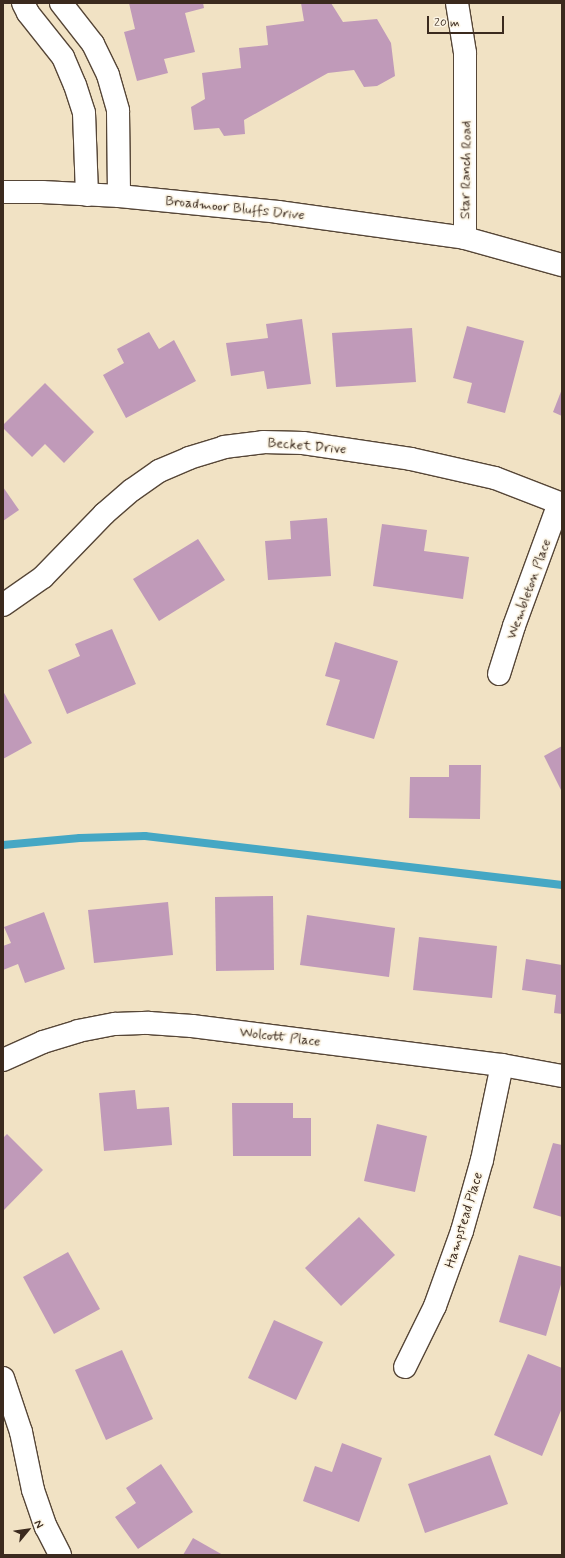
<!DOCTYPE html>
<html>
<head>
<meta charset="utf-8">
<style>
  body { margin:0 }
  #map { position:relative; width:565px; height:1558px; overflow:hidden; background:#f1e2c4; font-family:Mynerve,sans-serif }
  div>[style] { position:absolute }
  .stream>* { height:8px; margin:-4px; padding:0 4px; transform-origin:4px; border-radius:4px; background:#45a7c4 }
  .building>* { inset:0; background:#c09ab9 }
  .roads { filter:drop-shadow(1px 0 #564637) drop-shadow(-1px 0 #564637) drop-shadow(0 1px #564637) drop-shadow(0 -1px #564637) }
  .minor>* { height:22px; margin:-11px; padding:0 11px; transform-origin:11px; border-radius:11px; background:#fff }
  .tertiary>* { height:22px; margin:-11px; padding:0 11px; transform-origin:11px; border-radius:11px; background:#fff }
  span { translate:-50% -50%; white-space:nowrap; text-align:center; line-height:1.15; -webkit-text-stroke:3.5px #fcf5e5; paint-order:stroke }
  .street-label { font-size:14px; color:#3b2a1e }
  .frame { position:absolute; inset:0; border:4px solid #3b2a1e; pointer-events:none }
  .north { position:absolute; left:8px; top:1510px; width:40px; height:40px; -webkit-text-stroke:3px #fcf5e5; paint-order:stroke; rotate:61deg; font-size:11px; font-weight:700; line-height:16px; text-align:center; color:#3b2a1e }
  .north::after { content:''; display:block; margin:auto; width:14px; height:18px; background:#3b2a1e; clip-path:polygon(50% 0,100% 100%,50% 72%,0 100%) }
  .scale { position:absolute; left:427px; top:16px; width:77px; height:18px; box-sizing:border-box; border:2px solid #3b2a1e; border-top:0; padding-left:5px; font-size:12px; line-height:14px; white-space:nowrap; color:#3b2a1e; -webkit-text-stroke:3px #fcf5e5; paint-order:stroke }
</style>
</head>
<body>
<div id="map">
  <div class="stream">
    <div style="left:3px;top:845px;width:77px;rotate:-5.2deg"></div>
    <div style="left:80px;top:838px;width:65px;rotate:-1.8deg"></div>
    <div style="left:145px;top:836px;width:420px;rotate:6.7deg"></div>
  </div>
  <div class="building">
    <div style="clip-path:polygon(129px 3px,203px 3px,204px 8px,185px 13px,195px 52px,164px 59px,168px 73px,137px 81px,124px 32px,135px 29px)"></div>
    <div style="clip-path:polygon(301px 3px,331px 3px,343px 22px,377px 19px,391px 43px,395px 76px,377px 86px,364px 87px,354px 70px,328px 73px,244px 120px,245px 134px,224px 136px,219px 128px,194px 130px,191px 107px,205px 99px,202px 73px,241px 68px,239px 48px,268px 45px,266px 26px,304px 21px)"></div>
    <div style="clip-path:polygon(302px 319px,311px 384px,267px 389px,264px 371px,231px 376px,226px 343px,268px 338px,266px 324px)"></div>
    <div style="clip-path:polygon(467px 326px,524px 341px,505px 413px,467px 403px,472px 383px,453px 378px)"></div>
    <div style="clip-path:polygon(412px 328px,416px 382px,336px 387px,332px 333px)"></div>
    <div style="clip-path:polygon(149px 332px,159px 349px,174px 340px,196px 381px,126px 418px,103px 375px,124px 363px,117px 349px)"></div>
    <div style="clip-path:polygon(45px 383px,94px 432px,64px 463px,45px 444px,32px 457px,3px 428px,3px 425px)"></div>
    <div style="clip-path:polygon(562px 389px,562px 416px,553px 412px)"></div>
    <div style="clip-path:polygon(3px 487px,19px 510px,3px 521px)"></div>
    <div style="clip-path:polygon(327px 518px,331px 576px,268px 580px,265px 541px,291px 539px,290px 521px)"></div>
    <div style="clip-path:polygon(382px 524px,427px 530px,424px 551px,469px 557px,463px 599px,373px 586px)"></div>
    <div style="clip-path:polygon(198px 539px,225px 580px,159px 621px,133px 579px)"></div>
    <div style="clip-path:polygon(112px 629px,136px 684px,67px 714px,48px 670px,80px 656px,75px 644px)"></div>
    <div style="clip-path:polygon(335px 642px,398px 661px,374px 739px,326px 725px,340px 680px,325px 676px)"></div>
    <div style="clip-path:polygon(3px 691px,32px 743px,3px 759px)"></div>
    <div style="clip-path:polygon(562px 746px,562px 792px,544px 756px)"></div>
    <div style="clip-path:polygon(449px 765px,481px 765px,480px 819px,409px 818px,410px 777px,449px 777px)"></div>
    <div style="clip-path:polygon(273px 896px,274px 970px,216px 971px,215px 897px)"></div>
    <div style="clip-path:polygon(168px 902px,173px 955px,94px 963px,88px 910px)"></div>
    <div style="clip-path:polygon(44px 912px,65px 969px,25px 983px,18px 964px,3px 970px,3px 946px,11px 943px,4px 927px)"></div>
    <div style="clip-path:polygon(307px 915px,395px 928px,389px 977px,300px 965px)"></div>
    <div style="clip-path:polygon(419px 937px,497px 946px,492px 998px,413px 990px)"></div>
    <div style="clip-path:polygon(526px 959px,562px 965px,562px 1014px,554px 1013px,556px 995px,522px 990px)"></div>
    <div style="clip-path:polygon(135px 1090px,137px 1109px,169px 1107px,172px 1145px,104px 1151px,99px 1093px)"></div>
    <div style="clip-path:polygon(232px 1103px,293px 1103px,293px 1118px,311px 1118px,311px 1156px,233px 1156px)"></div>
    <div style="clip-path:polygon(377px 1124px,427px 1136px,415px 1192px,364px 1181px)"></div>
    <div style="clip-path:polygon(7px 1134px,43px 1170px,3px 1211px,3px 1138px)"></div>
    <div style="clip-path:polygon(553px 1143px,562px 1145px,562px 1217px,533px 1208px)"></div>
    <div style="clip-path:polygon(359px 1217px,395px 1255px,341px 1306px,305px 1268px)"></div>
    <div style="clip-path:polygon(68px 1252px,100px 1309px,54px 1334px,23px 1277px)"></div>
    <div style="clip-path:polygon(519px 1255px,562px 1267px,562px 1281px,546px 1336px,499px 1322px)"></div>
    <div style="clip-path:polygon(274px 1320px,323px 1342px,296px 1400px,248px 1378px)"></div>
    <div style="clip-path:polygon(122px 1350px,153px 1419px,106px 1440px,75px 1370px)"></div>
    <div style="clip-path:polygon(528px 1354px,562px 1368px,562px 1408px,542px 1456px,494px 1435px)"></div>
    <div style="clip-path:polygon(342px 1443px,382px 1458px,359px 1522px,303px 1501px,315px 1466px,332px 1472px)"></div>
    <div style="clip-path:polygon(490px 1455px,508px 1504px,425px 1533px,408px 1484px)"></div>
    <div style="clip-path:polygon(161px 1464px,193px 1512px,138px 1549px,115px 1517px,136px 1503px,126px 1488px)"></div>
    <div style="clip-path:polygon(193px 1538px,223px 1555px,183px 1555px)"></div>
  </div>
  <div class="roads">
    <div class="minor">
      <div style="left:23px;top:3px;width:11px;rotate:63deg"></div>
      <div style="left:28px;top:13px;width:56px;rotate:51.5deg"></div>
      <div style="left:63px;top:57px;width:30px;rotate:67deg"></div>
      <div style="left:75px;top:85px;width:29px;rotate:72deg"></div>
      <div style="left:84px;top:113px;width:82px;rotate:87.9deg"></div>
      <div style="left:61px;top:3px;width:52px;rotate:52deg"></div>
      <div style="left:93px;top:44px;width:34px;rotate:64deg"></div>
      <div style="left:108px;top:75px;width:37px;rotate:74deg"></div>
      <div style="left:118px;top:111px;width:85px;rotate:89.3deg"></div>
      <div style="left:3px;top:605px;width:49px;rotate:-35deg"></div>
      <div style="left:43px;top:577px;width:88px;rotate:-45.9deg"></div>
      <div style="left:104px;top:514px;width:37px;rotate:-41deg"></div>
      <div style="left:132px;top:490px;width:33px;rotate:-35deg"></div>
      <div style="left:159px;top:471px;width:33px;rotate:-23deg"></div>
      <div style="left:189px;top:458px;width:37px;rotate:-17deg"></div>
      <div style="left:224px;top:447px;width:39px;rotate:-7deg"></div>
      <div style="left:263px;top:442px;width:40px;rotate:1.4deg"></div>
      <div style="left:303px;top:443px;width:109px;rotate:8.4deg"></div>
      <div style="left:411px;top:459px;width:86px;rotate:12.7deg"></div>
      <div style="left:495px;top:478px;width:72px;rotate:21.2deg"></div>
      <div style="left:499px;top:674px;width:50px;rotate:-72.6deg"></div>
      <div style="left:514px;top:626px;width:131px;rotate:-69.9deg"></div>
      <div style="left:3px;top:1060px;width:44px;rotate:-24.2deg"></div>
      <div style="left:43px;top:1042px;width:37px;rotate:-17deg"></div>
      <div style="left:78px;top:1031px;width:38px;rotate:-11deg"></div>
      <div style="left:115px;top:1024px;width:34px;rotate:-2deg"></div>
      <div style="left:149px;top:1023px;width:43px;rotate:4deg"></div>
      <div style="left:192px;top:1026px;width:312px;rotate:7.2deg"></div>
      <div style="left:502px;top:1065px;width:61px;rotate:10.4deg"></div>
      <div style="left:405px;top:1367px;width:68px;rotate:-63.8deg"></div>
      <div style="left:435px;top:1306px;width:80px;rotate:-70.2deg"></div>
      <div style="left:462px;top:1231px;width:74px;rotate:-74.3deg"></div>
      <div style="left:482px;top:1160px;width:97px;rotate:-78.1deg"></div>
      <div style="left:3px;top:1378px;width:57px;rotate:71.6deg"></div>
      <div style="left:21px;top:1432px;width:59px;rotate:78.3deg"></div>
      <div style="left:33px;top:1490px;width:39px;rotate:71deg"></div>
      <div style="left:46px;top:1527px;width:31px;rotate:63deg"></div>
    </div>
    <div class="tertiary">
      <div style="left:457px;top:3px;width:51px;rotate:80.9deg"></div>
      <div style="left:465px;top:53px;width:185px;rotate:90deg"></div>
      <div style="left:3px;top:192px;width:39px"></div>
      <div style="left:42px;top:192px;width:77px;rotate:3deg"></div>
      <div style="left:119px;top:196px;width:160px;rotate:5.7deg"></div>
      <div style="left:278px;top:212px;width:189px;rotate:7.9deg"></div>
      <div style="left:465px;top:238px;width:101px;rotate:15.6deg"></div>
    </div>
  </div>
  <div class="street-label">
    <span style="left:466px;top:170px;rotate:-89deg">Star Ranch Road</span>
    <span style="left:235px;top:208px;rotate:6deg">Broadmoor Bluffs Drive</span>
    <span style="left:307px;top:446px;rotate:5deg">Becket Drive</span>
    <span style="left:529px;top:589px;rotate:-70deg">Wembleton Place</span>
    <span style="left:280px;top:1037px;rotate:7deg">Wolcott Place</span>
    <span style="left:464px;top:1220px;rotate:-73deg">Hampstead Place</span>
  </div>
  <div class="frame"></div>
  <div class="north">N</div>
  <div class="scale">20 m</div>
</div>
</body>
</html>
